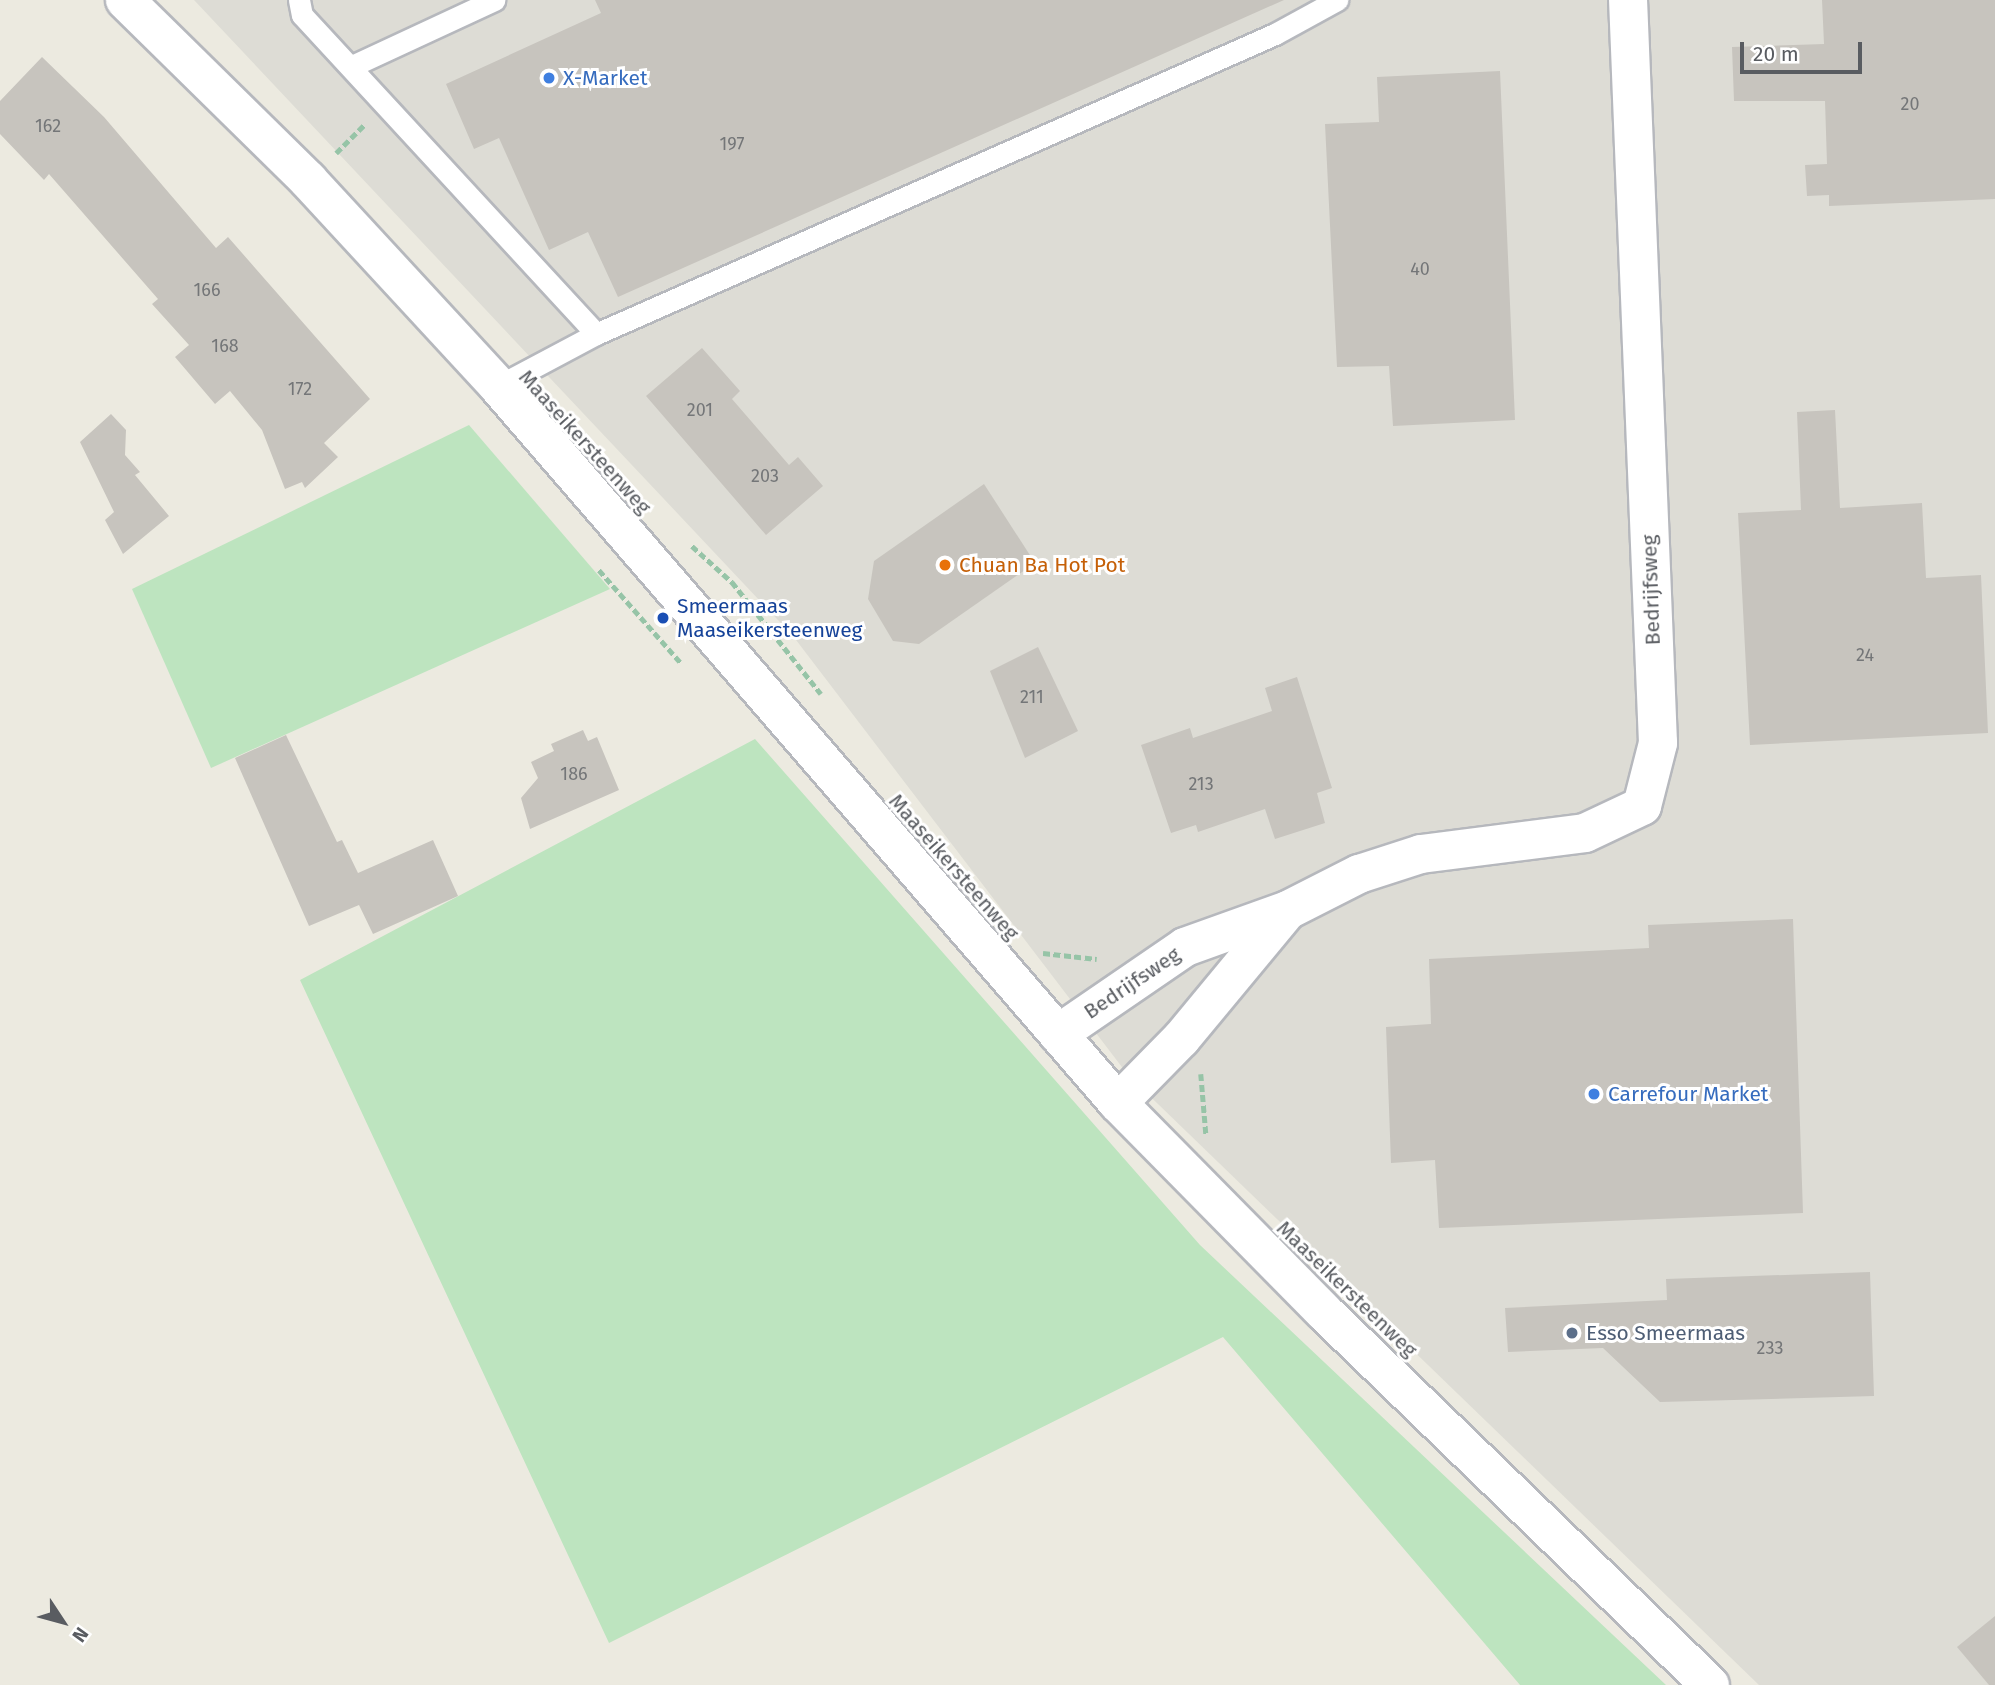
<!DOCTYPE html>
<html>
<head>
<meta charset="utf-8">
<style>
  body { margin:0 }
  #map { position:relative; width:1995px; height:1685px; overflow:hidden; background:#eceae0; font-family:"Fira Sans",sans-serif }
  div>[style] { position:absolute }
  .industrial>* { inset:0; background:#dddcd5 }
  .green>* { inset:0; background:#bde4bf }
  .building>* { inset:0; background:#c7c4be }
  .path>* { height:4.5px; margin-top:-2.25px; transform-origin:0; background:repeating-linear-gradient(90deg,#96c4a7 0 7px,transparent 0 10.5px) }
  .roads { filter:drop-shadow(2px 0 #b6b8bd) drop-shadow(-2px 0 #b6b8bd) drop-shadow(0 2px #b6b8bd) drop-shadow(0 -2px #b6b8bd) }
  .lane>* { height:21px; margin:-10.5px; padding:0 10.5px; transform-origin:10.5px; border-radius:10.5px; background:#fff }
  .street>* { height:38px; margin:-19px; padding:0 19px; transform-origin:19px; border-radius:19px; background:#fff }
  .secondary>* { height:38px; margin:-19px; padding:0 19px; transform-origin:19px; border-radius:19px; background:#fff }
  .dots>* { width:19px; height:19px; translate:-50% -50%; box-sizing:border-box; border:4px solid #fff; border-radius:50% }
  span { translate:-50% -50%; white-space:nowrap; text-align:center; line-height:1.15; -webkit-text-stroke:6px #fff; paint-order:stroke }
  .number-label { font-size:18px; color:#747678 }
  .number-label span { -webkit-text-stroke-width:0 }
  .shop-label { font-size:21px; color:#366cbe }
  .left { translate:0 -50%; text-align:left }
  .street-label { font-size:21px; color:#595c61 }
  .food-label { font-size:21px; color:#c56008 }
  .transit-label { font-size:21px; color:#164399 }
  .service-label { font-size:21px; color:#4e5e75 }
  .north { position:absolute; left:28px; top:1587px; width:70px; height:70px; -webkit-text-stroke:5px #fff; paint-order:stroke; rotate:126deg; font-size:19px; font-weight:700; line-height:28px; text-align:center; color:#595c61 }
  .north::after { content:''; display:block; margin:auto; width:24px; height:32px; background:#595c61; clip-path:polygon(50% 0,100% 100%,50% 72%,0 100%) }
  .scale { position:absolute; left:1740px; top:42px; width:122px; height:32px; box-sizing:border-box; border:4px solid #595c61; border-top:0; padding-left:9px; font-size:21px; line-height:24px; white-space:nowrap; color:#595c61; -webkit-text-stroke:5px #fff; paint-order:stroke }
</style>
</head>
<body>
<div id="map">
  <div class="industrial">
    <div style="clip-path:polygon(194px 0,1995px 0,1995px 1685px,1759px 1685px,1128px 1075px,793px 636px)"></div>
  </div>
  <div class="green">
    <div style="clip-path:polygon(469px 425px,610px 589px,211px 768px,132px 589px)"></div>
    <div style="clip-path:polygon(755px 739px,1200px 1245px,1666px 1685px,1520px 1685px,1223px 1337px,609px 1643px,300px 980px)"></div>
  </div>
  <div class="building">
    <div style="clip-path:polygon(595px 0,1284px 0,618px 297px,588px 232px,549px 250px,499px 138px,474px 149px,446px 84px,601px 13px)"></div>
    <div style="clip-path:polygon(1822px 0,1995px 0,1995px 199px,1829px 206px,1829px 195px,1807px 196px,1805px 165px,1827px 164px,1825px 101px,1734px 101px,1732px 47px,1824px 44px)"></div>
    <div style="clip-path:polygon(42px 57px,104px 117px,216px 248px,228px 237px,370px 399px,324px 443px,338px 457px,305px 488px,302px 482px,285px 489px,262px 430px,230px 391px,215px 404px,175px 357px,189px 345px,152px 304px,158px 299px,49px 174px,44px 180px,0 134px,0 101px)"></div>
    <div style="clip-path:polygon(1500px 71px,1515px 420px,1393px 426px,1389px 366px,1337px 367px,1325px 124px,1379px 122px,1377px 77px)"></div>
    <div style="clip-path:polygon(702px 348px,740px 391px,732px 399px,789px 465px,798px 457px,823px 486px,766px 535px,646px 396px)"></div>
    <div style="clip-path:polygon(1835px 410px,1840px 508px,1922px 503px,1926px 578px,1981px 575px,1988px 733px,1750px 745px,1738px 513px,1801px 510px,1797px 412px)"></div>
    <div style="clip-path:polygon(111px 414px,126px 430px,125px 455px,140px 472px,135px 475px,169px 516px,123px 554px,105px 520px,114px 512px,80px 442px)"></div>
    <div style="clip-path:polygon(984px 484px,1035px 563px,919px 644px,893px 641px,868px 599px,874px 561px)"></div>
    <div style="clip-path:polygon(1038px 647px,1078px 731px,1025px 758px,990px 671px)"></div>
    <div style="clip-path:polygon(1297px 677px,1332px 788px,1317px 793px,1325px 823px,1275px 839px,1265px 809px,1198px 832px,1196px 825px,1171px 833px,1141px 745px,1190px 728px,1193px 738px,1272px 711px,1265px 688px)"></div>
    <div style="clip-path:polygon(583px 730px,588px 741px,597px 737px,619px 790px,530px 829px,521px 798px,538px 778px,531px 762px,554px 751px,551px 744px)"></div>
    <div style="clip-path:polygon(286px 735px,337px 842px,342px 840px,358px 873px,433px 840px,458px 896px,373px 934px,359px 905px,309px 926px,235px 758px)"></div>
    <div style="clip-path:polygon(1793px 919px,1803px 1213px,1439px 1228px,1435px 1160px,1391px 1163px,1386px 1027px,1431px 1024px,1429px 959px,1649px 948px,1648px 925px)"></div>
    <div style="clip-path:polygon(1870px 1272px,1874px 1396px,1660px 1402px,1603px 1348px,1508px 1352px,1505px 1308px,1667px 1300px,1666px 1279px)"></div>
    <div style="clip-path:polygon(1995px 1616px,1995px 1685px,1989px 1685px,1957px 1647px)"></div>
  </div>
  <div class="path">
    <div style="left:336px;top:153px;width:40px;rotate:-45deg"></div>
    <div style="left:692px;top:546px;width:54px;rotate:42deg"></div>
    <div style="left:732px;top:582px;width:143px;rotate:51.5deg"></div>
    <div style="left:599px;top:570px;width:124px;rotate:48.6deg"></div>
    <div style="left:1043px;top:953px;width:54px;rotate:6.3deg"></div>
    <div style="left:1201px;top:1074px;width:60px;rotate:85.2deg"></div>
  </div>
  <div class="roads">
    <div class="lane">
      <div style="left:299px;top:0;width:15px;rotate:79deg"></div>
      <div style="left:302px;top:15px;width:434px;rotate:47.3deg"></div>
      <div style="left:596px;top:334px;width:111px;rotate:152deg"></div>
      <div style="left:352px;top:66px;width:157px;rotate:-24.9deg"></div>
      <div style="left:596px;top:334px;width:742px;rotate:-23.84deg"></div>
      <div style="left:1275px;top:34px;width:71px;rotate:-28.7deg"></div>
    </div>
    <div class="street">
      <div style="left:1058px;top:1034px;width:154px;rotate:-34.4deg"></div>
      <div style="left:1185px;top:947px;width:109px;rotate:-19.8deg"></div>
      <div style="left:1288px;top:910px;width:80px;rotate:-26.9deg"></div>
      <div style="left:1359px;top:874px;width:65px;rotate:-17.9deg"></div>
      <div style="left:1421px;top:854px;width:165px;rotate:-7.3deg"></div>
      <div style="left:1585px;top:833px;width:63px;rotate:-25.3deg"></div>
      <div style="left:1642px;top:806px;width:65px;rotate:-75.7deg"></div>
      <div style="left:1658px;top:743px;width:744px;rotate:-92.31deg"></div>
      <div style="left:1118px;top:1103px;width:90px;rotate:-45.5deg"></div>
      <div style="left:1181px;top:1039px;width:166px;rotate:-50.4deg"></div>
    </div>
    <div class="secondary">
      <div style="left:125px;top:0;width:257px;rotate:44.5deg"></div>
      <div style="left:308px;top:180px;width:280px;rotate:47.3deg"></div>
      <div style="left:498px;top:386px;width:948px;rotate:49.15deg"></div>
      <div style="left:1118px;top:1103px;width:292px;rotate:45.4deg"></div>
      <div style="left:1323px;top:1311px;width:538px;rotate:44.02deg"></div>
    </div>
  </div>
  <div class="dots">
    <div style="left:549px;top:78px;background:#3f7fe0"></div>
    <div style="left:945px;top:565px;background:#e8710a"></div>
    <div style="left:663px;top:618px;background:#1a4fb4"></div>
    <div style="left:1594px;top:1094px;background:#3f7fe0"></div>
    <div style="left:1572px;top:1333px;background:#5c6f8a"></div>
  </div>
  <div class="number-label">
    <span style="left:1910px;top:104px">20</span>
    <span style="left:48px;top:126px">162</span>
    <span style="left:732px;top:144px">197</span>
    <span style="left:1420px;top:269px">40</span>
    <span style="left:207px;top:290px">166</span>
    <span style="left:225px;top:346px">168</span>
    <span style="left:300px;top:389px">172</span>
    <span style="left:700px;top:410px">201</span>
    <span style="left:765px;top:476px">203</span>
    <span style="left:1865px;top:655px">24</span>
    <span style="left:1032px;top:697px">211</span>
    <span style="left:574px;top:774px">186</span>
    <span style="left:1201px;top:784px">213</span>
    <span style="left:1770px;top:1348px">233</span>
  </div>
  <div class="shop-label">
    <span class="left" style="left:563px;top:78px">X-Market</span>
    <span class="left" style="left:1608px;top:1094px">Carrefour Market</span>
  </div>
  <div class="street-label">
    <span style="left:585px;top:442px;rotate:48deg">Maaseikersteenweg</span>
    <span style="left:1651px;top:590px;rotate:-92deg">Bedrijfsweg</span>
    <span style="left:954px;top:867px;rotate:49deg">Maaseikersteenweg</span>
    <span style="left:1132px;top:983px;rotate:-34deg">Bedrijfsweg</span>
    <span style="left:1347px;top:1289px;rotate:44deg">Maaseikersteenweg</span>
  </div>
  <div class="food-label">
    <span class="left" style="left:959px;top:565px">Chuan Ba Hot Pot</span>
  </div>
  <div class="transit-label">
    <span class="left" style="left:677px;top:618px">Smeermaas<br>Maaseikersteenweg</span>
  </div>
  <div class="service-label">
    <span class="left" style="left:1586px;top:1333px">Esso Smeermaas</span>
  </div>
  <div class="north">N</div>
  <div class="scale">20 m</div>
</div>
</body>
</html>
